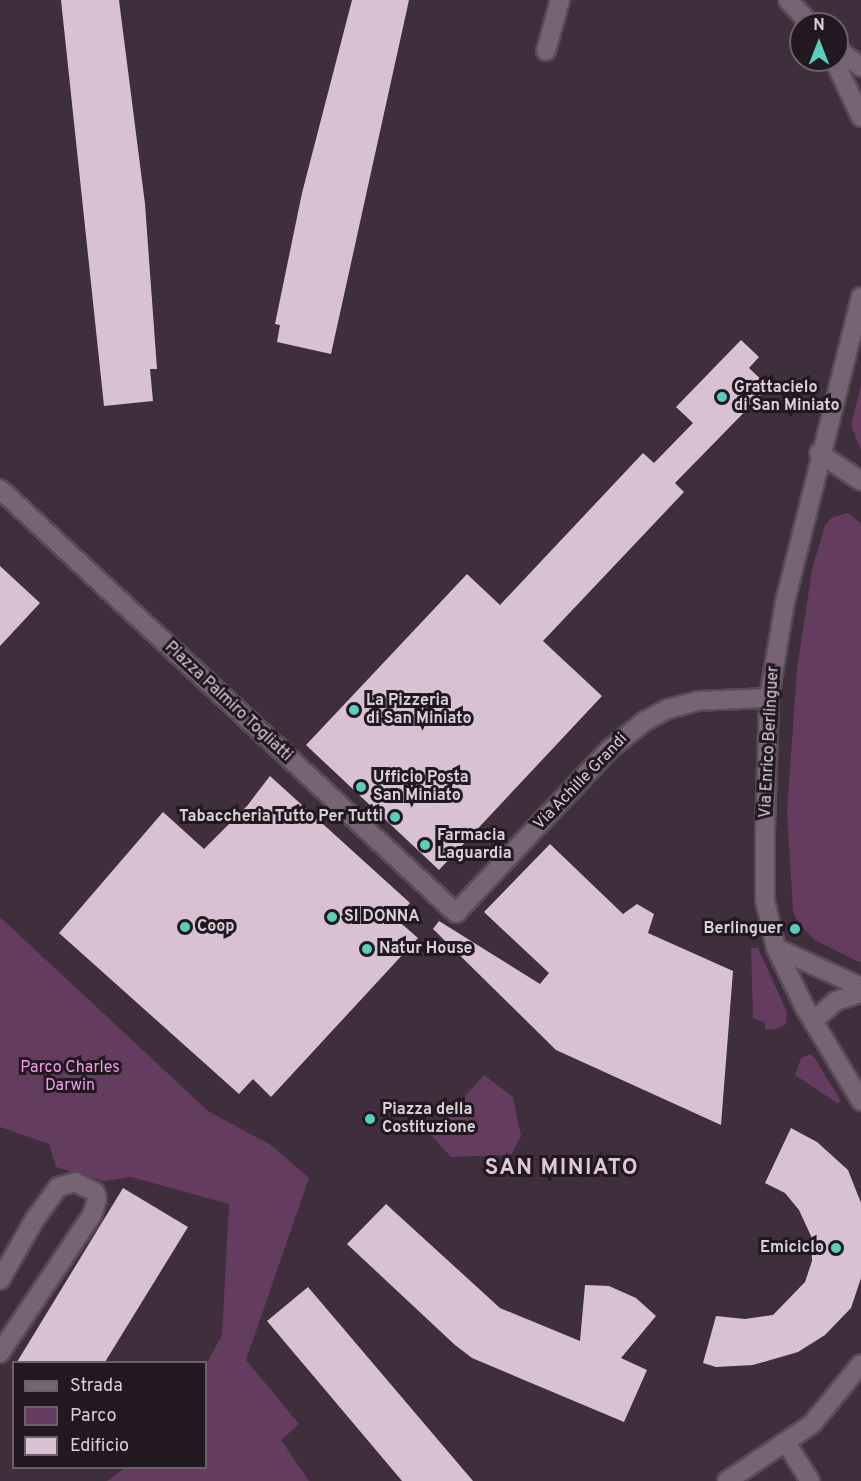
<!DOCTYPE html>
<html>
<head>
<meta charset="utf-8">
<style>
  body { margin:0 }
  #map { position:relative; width:861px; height:1481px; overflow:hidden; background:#3f2e3c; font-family:Overpass,sans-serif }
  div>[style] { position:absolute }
  .green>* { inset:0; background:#643c5f }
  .building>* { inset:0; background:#d7c1d3 }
  .roads { filter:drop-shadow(2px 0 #584a56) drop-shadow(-2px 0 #584a56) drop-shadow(0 2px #584a56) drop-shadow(0 -2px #584a56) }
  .minor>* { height:18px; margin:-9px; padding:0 9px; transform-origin:9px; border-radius:9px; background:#766373 }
  .dots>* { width:16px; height:16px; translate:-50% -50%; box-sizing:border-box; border:3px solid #21191f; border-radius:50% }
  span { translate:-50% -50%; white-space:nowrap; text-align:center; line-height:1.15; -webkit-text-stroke:6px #21191f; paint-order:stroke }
  .poi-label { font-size:16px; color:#dad0d8; font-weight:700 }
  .left { translate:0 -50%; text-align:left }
  .right { translate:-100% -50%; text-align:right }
  .street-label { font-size:16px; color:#dad0d8 }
  .park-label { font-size:16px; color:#f69cea }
  .district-label { font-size:22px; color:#ddc7d9; font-weight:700; letter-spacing:1.5px }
  .legend { position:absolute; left:12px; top:1361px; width:195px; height:108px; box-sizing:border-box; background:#21191f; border:2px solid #6b6269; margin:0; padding:8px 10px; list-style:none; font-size:18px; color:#dad0d8 }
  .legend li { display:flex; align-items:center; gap:12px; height:30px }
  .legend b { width:30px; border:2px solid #6b6269 }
  .north { position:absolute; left:789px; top:12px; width:60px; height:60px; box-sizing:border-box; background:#21191f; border:2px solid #6b6269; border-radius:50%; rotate:0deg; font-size:16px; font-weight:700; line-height:24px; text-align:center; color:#dad0d8 }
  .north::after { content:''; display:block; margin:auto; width:21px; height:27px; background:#5acebc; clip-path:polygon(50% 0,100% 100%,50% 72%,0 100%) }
</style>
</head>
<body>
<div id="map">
  <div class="green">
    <div style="clip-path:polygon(861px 385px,861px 450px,851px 425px)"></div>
    <div style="clip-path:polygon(848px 513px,861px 524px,861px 963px,815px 940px,798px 923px,793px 911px,787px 812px,797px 669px,812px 570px,825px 525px,831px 518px)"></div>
    <div style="clip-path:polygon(0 917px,208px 1111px,271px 1145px,309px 1178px,246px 1360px,299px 1424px,281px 1440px,309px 1481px,107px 1481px,125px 1468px,206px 1468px,206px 1365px,222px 1335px,229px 1204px,131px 1177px,104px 1181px,56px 1167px,49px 1144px,0 1127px)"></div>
    <div style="clip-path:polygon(751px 948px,758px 948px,787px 1012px,786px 1024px,776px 1029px,765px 1030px,765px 1023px,753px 1018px)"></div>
    <div style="clip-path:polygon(811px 1054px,814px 1057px,841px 1101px,837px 1103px,795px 1075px,801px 1058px)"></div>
    <div style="clip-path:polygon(484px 1075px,513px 1097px,521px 1136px,511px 1155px,451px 1157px,430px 1134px)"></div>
  </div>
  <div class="building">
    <div style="clip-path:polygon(61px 0,119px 0,145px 204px,157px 369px,150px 369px,153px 401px,104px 406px)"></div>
    <div style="clip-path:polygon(352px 0,409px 0,331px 354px,277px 342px,280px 325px,275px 324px,302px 193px)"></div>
    <div style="clip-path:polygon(741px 340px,759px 357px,749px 368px,769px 387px,675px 483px,684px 492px,543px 641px,602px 696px,439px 870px,306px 745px,467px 574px,500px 605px,643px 453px,654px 463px,693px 423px,676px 407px)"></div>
    <div style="clip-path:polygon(0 566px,40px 603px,0 646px)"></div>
    <div style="clip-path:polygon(270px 776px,410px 903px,396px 919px,418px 938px,271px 1097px,253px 1079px,239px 1094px,59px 933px,163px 812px,204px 849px,247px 806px)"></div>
    <div style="clip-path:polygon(550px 844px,623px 914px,637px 904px,654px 914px,648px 933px,733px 971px,721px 1125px,556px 1050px,433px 929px,439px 921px,540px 984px,549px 973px,484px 912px)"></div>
    <div style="clip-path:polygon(791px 1128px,817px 1142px,848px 1170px,861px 1203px,861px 1278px,851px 1308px,825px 1335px,798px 1352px,753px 1365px,716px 1367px,703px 1363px,716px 1316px,745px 1319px,773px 1315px,805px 1282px,812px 1261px,811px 1236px,799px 1210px,785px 1193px,765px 1183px)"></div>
    <div style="clip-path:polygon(123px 1188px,188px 1227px,105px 1362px,17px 1362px)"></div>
    <div style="clip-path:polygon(386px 1204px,500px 1308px,580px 1341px,585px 1285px,609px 1286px,636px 1298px,656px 1316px,621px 1358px,647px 1370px,624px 1422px,472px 1358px,455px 1345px,347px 1244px)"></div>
    <div style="clip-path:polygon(308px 1287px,473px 1481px,402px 1481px,267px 1321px)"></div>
  </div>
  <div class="roads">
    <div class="minor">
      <div style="left:788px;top:0;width:33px;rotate:47deg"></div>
      <div style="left:837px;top:49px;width:30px;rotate:37deg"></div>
      <div style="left:546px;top:51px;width:53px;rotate:-74.6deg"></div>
      <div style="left:834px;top:60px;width:63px;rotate:64.7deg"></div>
      <div style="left:861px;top:297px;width:314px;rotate:104deg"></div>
      <div style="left:785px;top:602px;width:97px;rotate:99.5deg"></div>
      <div style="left:769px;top:698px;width:131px;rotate:91.7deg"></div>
      <div style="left:765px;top:829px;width:71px;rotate:90deg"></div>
      <div style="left:765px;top:900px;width:49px;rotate:77.1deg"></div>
      <div style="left:776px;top:948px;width:64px;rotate:64.2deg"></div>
      <div style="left:804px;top:1006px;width:111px;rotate:59deg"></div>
      <div style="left:819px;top:453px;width:50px;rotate:33.7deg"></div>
      <div style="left:0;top:489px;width:623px;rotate:42.92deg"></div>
      <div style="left:456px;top:913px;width:225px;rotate:-46.8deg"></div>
      <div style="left:610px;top:749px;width:45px;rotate:-38.7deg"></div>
      <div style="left:645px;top:721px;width:26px;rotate:-28deg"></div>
      <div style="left:668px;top:709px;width:30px;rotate:-15deg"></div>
      <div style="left:697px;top:701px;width:72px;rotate:-2.4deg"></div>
      <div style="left:776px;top:948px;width:94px;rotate:24.6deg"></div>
      <div style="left:813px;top:1021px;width:30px;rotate:-41deg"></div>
      <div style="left:836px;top:1001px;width:26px;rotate:-18deg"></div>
      <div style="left:0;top:1280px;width:70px;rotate:-60.2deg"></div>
      <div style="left:35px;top:1219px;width:39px;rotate:-54deg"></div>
      <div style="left:58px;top:1187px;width:18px;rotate:-16deg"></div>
      <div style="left:75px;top:1182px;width:22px;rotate:27deg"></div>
      <div style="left:95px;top:1192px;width:7px;rotate:74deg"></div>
      <div style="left:97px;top:1199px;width:17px;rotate:107deg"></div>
      <div style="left:92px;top:1215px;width:166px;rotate:123.7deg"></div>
      <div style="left:787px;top:1444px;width:44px;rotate:58.1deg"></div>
      <div style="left:727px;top:1481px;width:102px;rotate:-33.8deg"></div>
      <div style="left:812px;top:1424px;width:77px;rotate:-50.8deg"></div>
    </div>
  </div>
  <div class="dots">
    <div style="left:722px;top:397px;background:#5acebc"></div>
    <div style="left:354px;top:710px;background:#5acebc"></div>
    <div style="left:361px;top:787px;background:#5acebc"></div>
    <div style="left:395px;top:817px;background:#5acebc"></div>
    <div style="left:425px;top:845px;background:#5acebc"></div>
    <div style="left:332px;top:917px;background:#5acebc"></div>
    <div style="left:185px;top:927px;background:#5acebc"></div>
    <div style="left:795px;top:929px;background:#5acebc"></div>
    <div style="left:367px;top:949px;background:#5acebc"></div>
    <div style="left:370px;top:1119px;background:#5acebc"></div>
    <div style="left:836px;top:1248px;background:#5acebc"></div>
  </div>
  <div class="poi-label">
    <span class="left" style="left:734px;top:397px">Grattacielo<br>di San Miniato</span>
    <span class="left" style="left:366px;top:710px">La Pizzeria<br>di San Miniato</span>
    <span class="left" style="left:373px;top:787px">Ufficio Posta<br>San Miniato</span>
    <span class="right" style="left:383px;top:817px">Tabaccheria Tutto Per Tutti</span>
    <span class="left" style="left:437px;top:845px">Farmacia<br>Laguardia</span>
    <span class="left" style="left:344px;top:917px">SI DONNA</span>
    <span class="left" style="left:197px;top:927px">Coop</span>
    <span class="right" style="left:783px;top:929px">Berlinguer</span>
    <span class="left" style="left:379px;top:949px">Natur House</span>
    <span class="left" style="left:382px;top:1119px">Piazza della<br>Costituzione</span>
    <span class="right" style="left:824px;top:1248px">Emiciclo</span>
  </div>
  <div class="street-label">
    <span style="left:228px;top:702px;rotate:43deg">Piazza Palmiro Togliatti</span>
    <span style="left:770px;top:742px;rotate:-87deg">Via Enrico Berlinguer</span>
    <span style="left:581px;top:782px;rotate:-46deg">Via Achille Grandi</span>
  </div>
  <div class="park-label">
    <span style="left:70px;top:1077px">Parco Charles<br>Darwin</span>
  </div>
  <div class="district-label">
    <span style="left:562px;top:1169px">SAN MINIATO</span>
  </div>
  <ul class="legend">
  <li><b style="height:8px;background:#766373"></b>Strada</li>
  <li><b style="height:16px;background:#643c5f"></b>Parco</li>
  <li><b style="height:16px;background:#d7c1d3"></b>Edificio</li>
  </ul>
  <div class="north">N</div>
</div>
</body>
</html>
